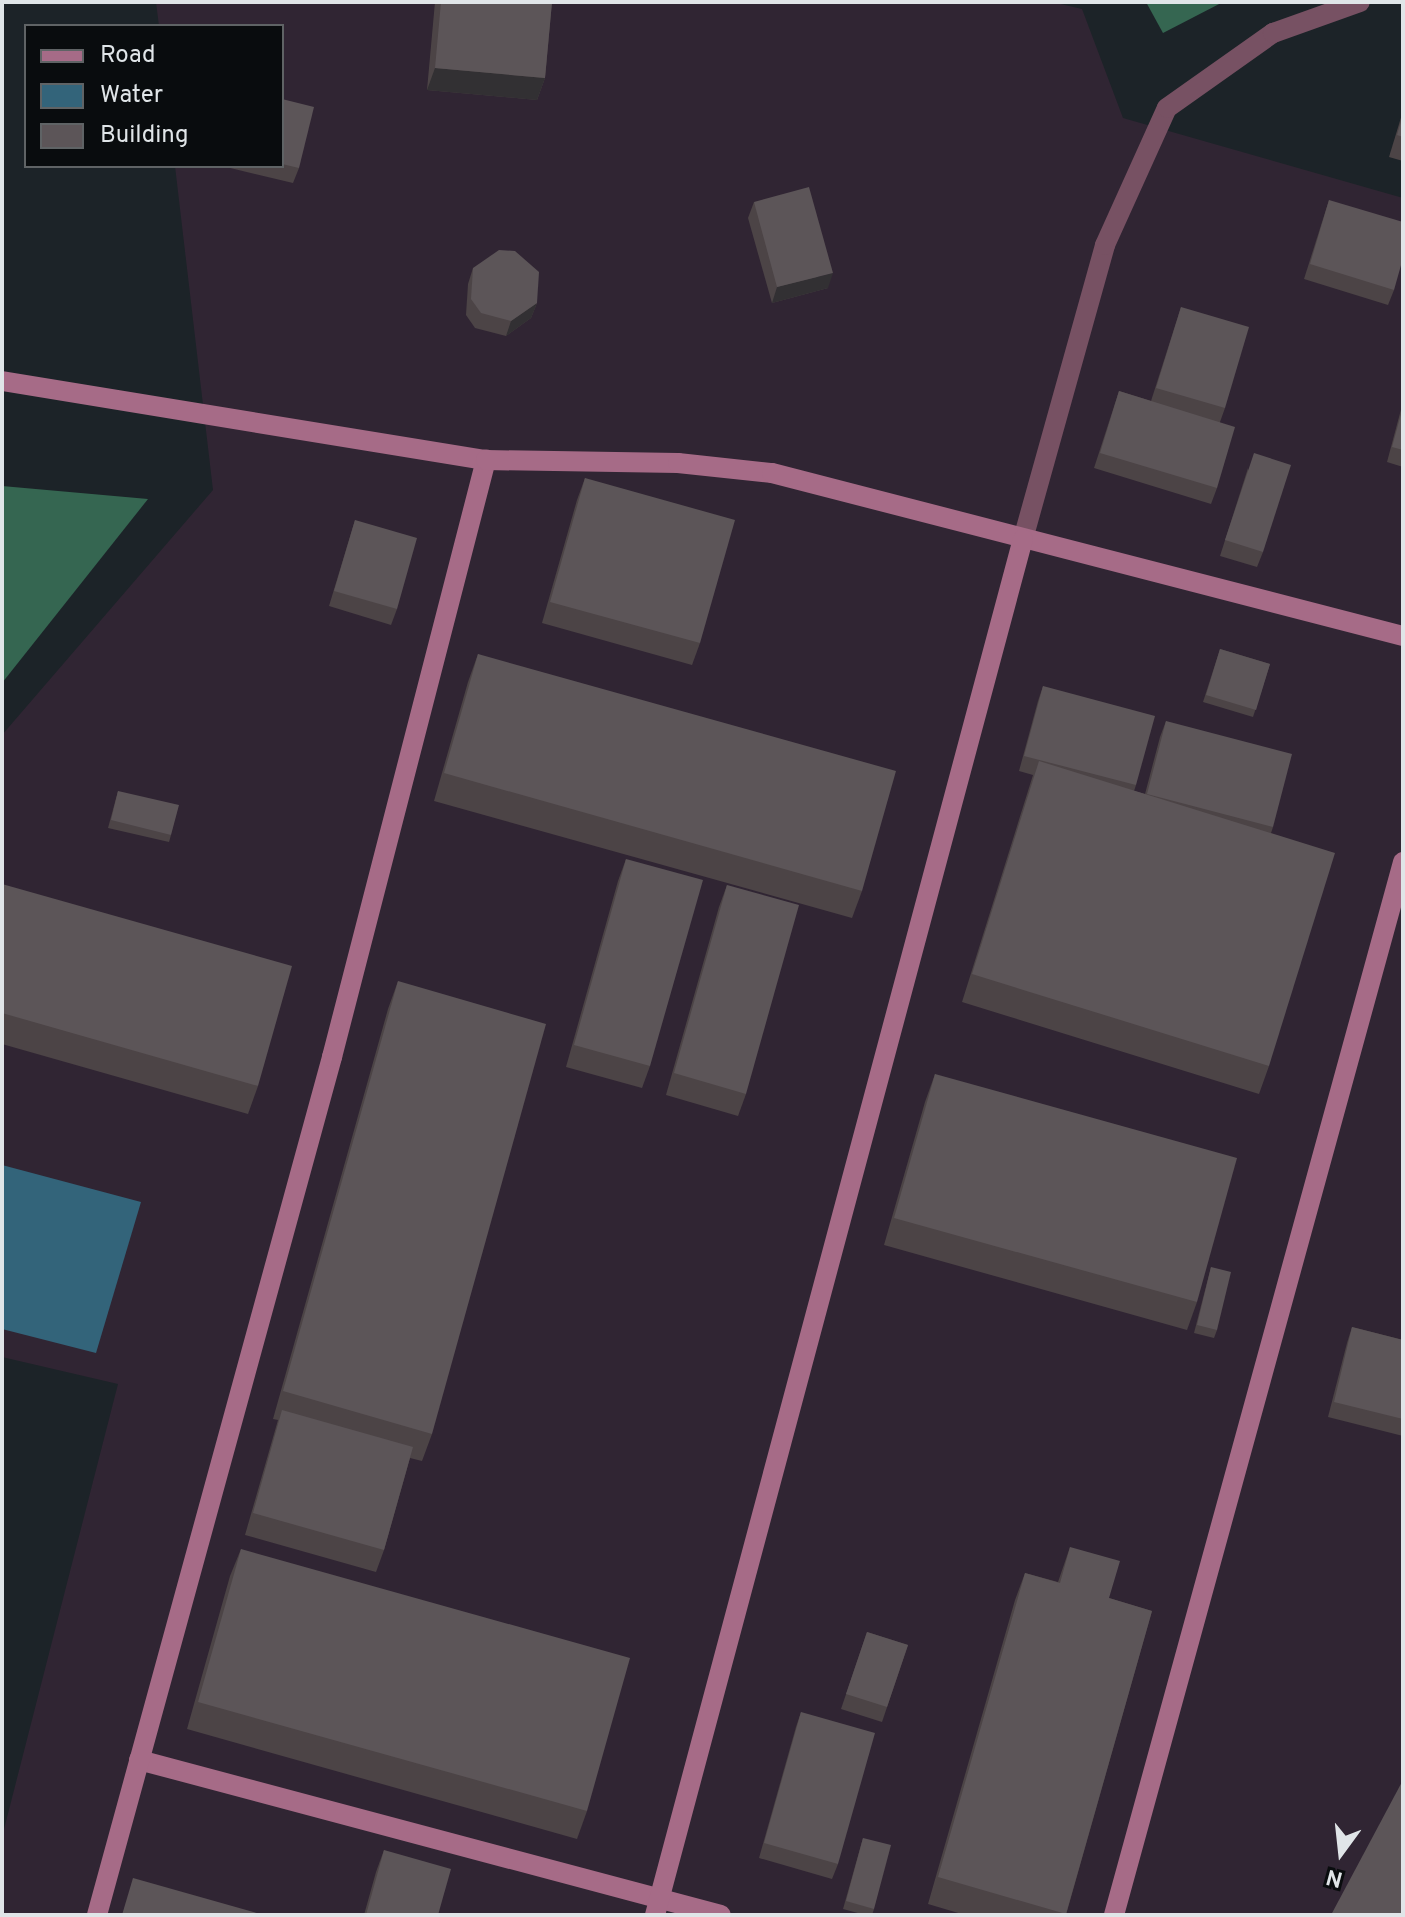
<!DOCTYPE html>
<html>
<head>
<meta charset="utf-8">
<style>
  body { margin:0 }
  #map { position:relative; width:1405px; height:1917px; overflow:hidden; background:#1c2328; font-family:Overpass,sans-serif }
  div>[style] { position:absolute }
  .commercial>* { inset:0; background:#302533 }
  .forest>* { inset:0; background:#356651 }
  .water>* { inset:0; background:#33647a }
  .street>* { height:20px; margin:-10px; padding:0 10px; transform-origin:10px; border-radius:10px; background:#775163 }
  .secondary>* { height:20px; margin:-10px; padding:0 10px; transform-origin:10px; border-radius:10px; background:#a66b87 }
  .wall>* { inset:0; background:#4c4446 }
  .shaded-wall>* { inset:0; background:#323033 }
  .building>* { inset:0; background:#5c5558 }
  span { translate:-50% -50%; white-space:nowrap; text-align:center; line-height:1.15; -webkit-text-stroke:6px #090c0e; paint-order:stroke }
  .frame { position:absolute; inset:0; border:4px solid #e0e5e8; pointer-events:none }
  .legend { position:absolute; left:24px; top:24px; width:260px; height:144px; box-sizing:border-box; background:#090c0e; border:2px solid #5f6365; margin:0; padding:10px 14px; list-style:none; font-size:24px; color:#e0e5e8 }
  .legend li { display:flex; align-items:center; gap:16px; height:40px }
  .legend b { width:40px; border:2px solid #5f6365 }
  .north { position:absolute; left:1301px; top:1813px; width:80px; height:80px; -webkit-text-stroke:6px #090c0e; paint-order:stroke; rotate:195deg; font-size:22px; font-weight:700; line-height:32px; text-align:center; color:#e0e5e8 }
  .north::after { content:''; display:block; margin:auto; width:28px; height:36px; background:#e0e5e8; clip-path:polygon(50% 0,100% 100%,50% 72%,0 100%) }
</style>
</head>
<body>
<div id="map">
  <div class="commercial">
    <div style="clip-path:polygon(156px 2px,1052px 2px,1082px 9px,1123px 118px,1403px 198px,1403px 1915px,2px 1915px,2px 1837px,118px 1384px,2px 1357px,2px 735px,213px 490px,175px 166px,282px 166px,282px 26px,159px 26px)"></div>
  </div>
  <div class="forest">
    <div style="clip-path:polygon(1146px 2px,1223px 2px,1163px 33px)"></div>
    <div style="clip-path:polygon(2px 486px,148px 499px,2px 683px)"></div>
  </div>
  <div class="water">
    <div style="clip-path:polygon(2px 1165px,141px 1202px,96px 1353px,2px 1329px)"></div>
  </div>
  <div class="street">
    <div style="left:1023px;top:539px;width:305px;rotate:-74.4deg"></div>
    <div style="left:1105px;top:245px;width:150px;rotate:-65.7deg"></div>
    <div style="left:1167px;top:108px;width:130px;rotate:-35.3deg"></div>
    <div style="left:1273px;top:33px;width:92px;rotate:-19.6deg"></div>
  </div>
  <div class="secondary">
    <div style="left:2px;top:381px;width:490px;rotate:9.3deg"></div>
    <div style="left:139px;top:1760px;width:602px;rotate:14.91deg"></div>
    <div style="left:97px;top:1915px;width:890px;rotate:-74.68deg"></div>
    <div style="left:332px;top:1057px;width:617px;rotate:-75.54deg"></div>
    <div style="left:486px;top:460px;width:192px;rotate:0.9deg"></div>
    <div style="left:678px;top:463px;width:95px;rotate:6.1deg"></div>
    <div style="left:772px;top:473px;width:652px;rotate:14.48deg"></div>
    <div style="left:655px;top:1915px;width:1424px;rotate:-75.03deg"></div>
    <div style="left:1114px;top:1915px;width:1092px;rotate:-74.65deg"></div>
  </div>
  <div class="wall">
    <div style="clip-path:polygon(435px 2px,552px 2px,545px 78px,537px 100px,427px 90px)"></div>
    <div style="clip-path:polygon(282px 99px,299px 168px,293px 183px,222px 166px,282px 166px)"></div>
    <div style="clip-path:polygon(1403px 111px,1403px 161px,1389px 157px)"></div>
    <div style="clip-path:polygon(1329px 200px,1394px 290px,1388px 305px,1304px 279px)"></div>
    <div style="clip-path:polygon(754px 202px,828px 288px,772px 303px,748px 218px)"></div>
    <div style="clip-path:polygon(473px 268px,537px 303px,531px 318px,506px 336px,475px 328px,466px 315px,468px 284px)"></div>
    <div style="clip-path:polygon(1181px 307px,1225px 408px,1220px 422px,1217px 488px,1211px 504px,1094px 468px,1119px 391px,1151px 401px)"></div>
    <div style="clip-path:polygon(1403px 402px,1403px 467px,1387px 462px)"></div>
    <div style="clip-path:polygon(1248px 468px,1263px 552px,1257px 567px,1220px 556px)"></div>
    <div style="clip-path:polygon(585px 478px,700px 643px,692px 665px,542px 623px,577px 500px)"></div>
    <div style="clip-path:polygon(355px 520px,397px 609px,391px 625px,329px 606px)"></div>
    <div style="clip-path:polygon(1220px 649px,1270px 664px,1253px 717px,1203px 702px)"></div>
    <div style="clip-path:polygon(478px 654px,862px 891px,852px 918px,434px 801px,468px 682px)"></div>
    <div style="clip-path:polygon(1043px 686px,1136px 785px,1134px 791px,1145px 794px,1160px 737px,1166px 721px,1273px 827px,1271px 833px,1269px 1066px,1259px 1094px,962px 1002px,1033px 775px,1019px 771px,1038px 701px)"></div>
    <div style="clip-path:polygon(118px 791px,171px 835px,169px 842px,108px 828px)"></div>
    <div style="clip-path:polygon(626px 859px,650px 1066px,642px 1088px,566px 1067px,618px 881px)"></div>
    <div style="clip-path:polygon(2px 884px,258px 1086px,248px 1114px,2px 1044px)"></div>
    <div style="clip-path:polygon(727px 885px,746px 1094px,738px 1116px,666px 1095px,719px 907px)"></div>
    <div style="clip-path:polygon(398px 981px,432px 1434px,422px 1461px,410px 1458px,384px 1550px,376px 1572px,245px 1535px,278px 1420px,273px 1419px,388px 1009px)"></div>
    <div style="clip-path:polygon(935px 1074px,1197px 1302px,1187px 1330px,884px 1245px,925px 1102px)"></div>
    <div style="clip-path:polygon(1211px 1267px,1217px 1330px,1214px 1338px,1194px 1333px)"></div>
    <div style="clip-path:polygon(1352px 1327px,1403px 1340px,1403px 1436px,1328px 1417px,1347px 1343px)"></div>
    <div style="clip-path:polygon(1070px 1547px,1109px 1598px,1152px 1611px,1066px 1915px,965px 1915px,928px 1904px,1015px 1600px,1025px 1573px,1058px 1582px)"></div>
    <div style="clip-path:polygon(241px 1549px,587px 1811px,577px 1839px,187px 1729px,230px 1576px)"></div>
    <div style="clip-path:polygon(867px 1632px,908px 1645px,882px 1722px,841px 1709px)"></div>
    <div style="clip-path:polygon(801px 1712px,838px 1864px,832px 1879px,759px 1858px,796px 1727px)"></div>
    <div style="clip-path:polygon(863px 1838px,874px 1909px,872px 1915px,865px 1915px,843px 1909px)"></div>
    <div style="clip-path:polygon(384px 1850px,438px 1915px,364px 1915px,376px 1872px)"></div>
  </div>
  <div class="shaded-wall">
    <div style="clip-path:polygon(435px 68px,545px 78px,537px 100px,427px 90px)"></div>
    <div style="clip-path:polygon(833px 273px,828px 288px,772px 303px,777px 287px)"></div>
    <div style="clip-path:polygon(537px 303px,531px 318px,506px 336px,511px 321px)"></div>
  </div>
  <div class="building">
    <div style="clip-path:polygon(441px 2px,552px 2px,545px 78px,435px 68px)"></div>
    <div style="clip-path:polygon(282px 99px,314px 107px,299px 168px,282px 164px)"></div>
    <div style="clip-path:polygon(1403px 115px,1403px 137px,1397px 135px)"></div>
    <div style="clip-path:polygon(809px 187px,833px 273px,777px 287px,754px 202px)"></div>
    <div style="clip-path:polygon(1329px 200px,1403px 222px,1403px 258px,1394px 290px,1310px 264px)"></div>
    <div style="clip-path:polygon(499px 250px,515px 251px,539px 272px,537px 303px,511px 321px,481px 313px,471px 299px,473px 268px)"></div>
    <div style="clip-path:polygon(1181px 307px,1249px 327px,1225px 408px,1156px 388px)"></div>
    <div style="clip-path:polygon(1119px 391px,1235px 427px,1217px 488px,1100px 453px)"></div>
    <div style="clip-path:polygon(1403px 407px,1403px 450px,1392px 447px)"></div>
    <div style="clip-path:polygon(1254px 453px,1291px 465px,1263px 552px,1225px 540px)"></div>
    <div style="clip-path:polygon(585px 478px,735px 520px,700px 643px,550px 602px)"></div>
    <div style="clip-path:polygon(355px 520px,417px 538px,397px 609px,334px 591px)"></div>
    <div style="clip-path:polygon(1220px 649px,1270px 664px,1256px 710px,1206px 695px)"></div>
    <div style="clip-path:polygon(478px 654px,896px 771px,862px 891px,444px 773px)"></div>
    <div style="clip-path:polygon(1043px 686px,1155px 716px,1136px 785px,1024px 756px)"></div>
    <div style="clip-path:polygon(1166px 721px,1292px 754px,1273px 827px,1147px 794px)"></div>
    <div style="clip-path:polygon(1039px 761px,1335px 853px,1269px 1066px,972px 974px)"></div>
    <div style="clip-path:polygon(118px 791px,179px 805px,171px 835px,111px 820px)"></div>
    <div style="clip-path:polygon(626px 859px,703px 880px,650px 1066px,574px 1045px)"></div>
    <div style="clip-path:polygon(2px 884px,292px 966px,258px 1086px,2px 1013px)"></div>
    <div style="clip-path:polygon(727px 885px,799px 905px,746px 1094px,674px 1073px)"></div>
    <div style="clip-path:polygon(398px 981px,546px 1024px,432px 1434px,283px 1391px)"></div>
    <div style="clip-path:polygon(935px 1074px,1237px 1158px,1197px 1302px,894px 1218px)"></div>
    <div style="clip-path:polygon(1211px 1267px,1231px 1272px,1217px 1330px,1197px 1325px)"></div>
    <div style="clip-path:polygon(1352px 1327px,1403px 1340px,1403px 1419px,1334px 1402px)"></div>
    <div style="clip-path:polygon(282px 1410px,413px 1447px,384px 1550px,253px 1513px)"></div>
    <div style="clip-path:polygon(1070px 1547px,1120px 1561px,1109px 1598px,1152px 1611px,1066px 1914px,938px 1877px,1025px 1573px,1060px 1583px)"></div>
    <div style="clip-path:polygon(241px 1549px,630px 1658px,587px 1811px,198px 1702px)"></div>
    <div style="clip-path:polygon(867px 1632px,908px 1645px,887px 1707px,846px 1694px)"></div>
    <div style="clip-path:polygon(801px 1712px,875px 1733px,838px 1864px,764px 1843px)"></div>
    <div style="clip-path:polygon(1403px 1780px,1403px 1915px,1331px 1915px)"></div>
    <div style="clip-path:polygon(863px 1838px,891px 1845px,874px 1909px,846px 1901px)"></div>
    <div style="clip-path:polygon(384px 1850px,451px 1869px,438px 1915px,366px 1915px)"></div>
    <div style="clip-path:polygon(133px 1878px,264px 1915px,122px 1915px)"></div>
  </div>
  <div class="frame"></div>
  <ul class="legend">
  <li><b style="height:10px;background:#a66b87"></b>Road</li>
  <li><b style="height:22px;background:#33647a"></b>Water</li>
  <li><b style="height:22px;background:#5c5558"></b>Building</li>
  </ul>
  <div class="north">N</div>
</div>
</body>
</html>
